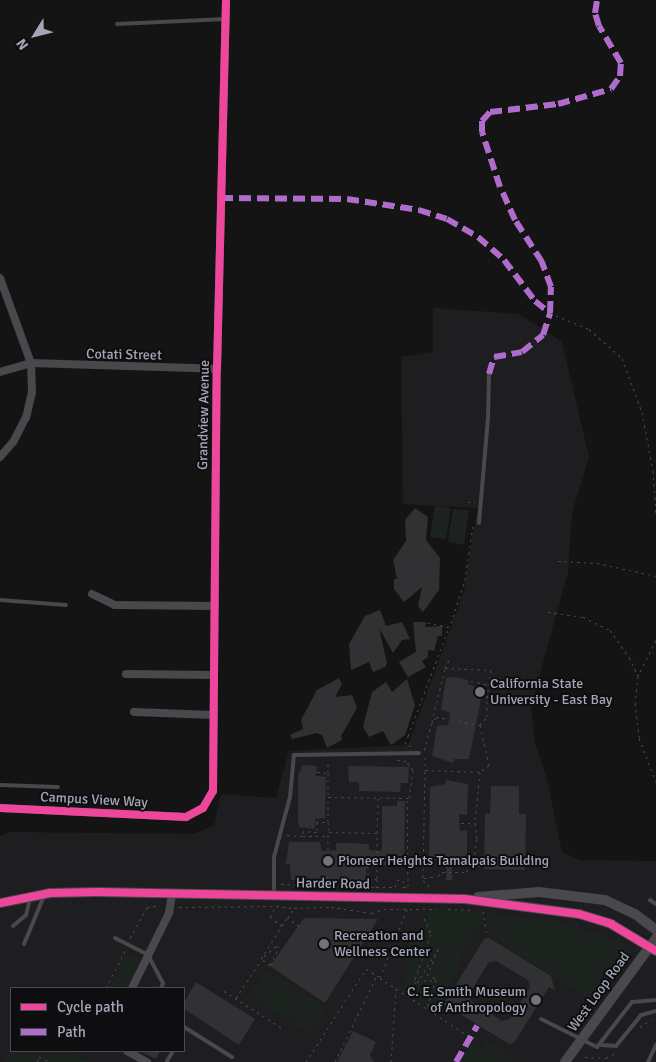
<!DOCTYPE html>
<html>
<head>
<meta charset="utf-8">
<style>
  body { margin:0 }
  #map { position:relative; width:656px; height:1062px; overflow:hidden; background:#141414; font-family:Signika,sans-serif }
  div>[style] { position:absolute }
  .built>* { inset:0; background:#1e1e20 }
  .green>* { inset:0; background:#1c231e }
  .building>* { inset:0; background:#313133 }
  .path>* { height:1px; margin-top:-0.5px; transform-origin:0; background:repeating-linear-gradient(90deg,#494a4f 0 2.5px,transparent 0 6.5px) }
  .service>* { height:4px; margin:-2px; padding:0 2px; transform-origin:2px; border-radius:2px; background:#48484d }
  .minor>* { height:8px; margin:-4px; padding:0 4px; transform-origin:4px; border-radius:4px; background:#48484d }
  .tertiary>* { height:10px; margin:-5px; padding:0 5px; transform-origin:5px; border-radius:5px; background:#48484d }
  .quiet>* { height:6px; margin-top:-3px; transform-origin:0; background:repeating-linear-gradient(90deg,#b06ccc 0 12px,transparent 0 18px) }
  .cycleway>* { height:8px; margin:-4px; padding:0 4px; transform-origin:4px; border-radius:4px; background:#ed469a }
  .dots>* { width:14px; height:14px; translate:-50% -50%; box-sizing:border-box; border:2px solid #0e0e10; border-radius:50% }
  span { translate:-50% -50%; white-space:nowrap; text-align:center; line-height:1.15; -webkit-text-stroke:4px #0e0e10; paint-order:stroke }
  .street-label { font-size:14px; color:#a3a6b6 }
  .poi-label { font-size:14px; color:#a3a6b6 }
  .left { translate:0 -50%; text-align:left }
  .right { translate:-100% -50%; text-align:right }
  .legend { position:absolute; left:10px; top:987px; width:175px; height:65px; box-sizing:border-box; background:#0e0e10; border:1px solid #4a4b52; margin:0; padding:6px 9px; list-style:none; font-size:15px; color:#a3a6b6 }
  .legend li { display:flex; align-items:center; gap:10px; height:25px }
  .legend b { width:25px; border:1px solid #4a4b52 }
  .north { position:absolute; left:10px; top:10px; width:50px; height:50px; -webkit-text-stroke:4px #0e0e10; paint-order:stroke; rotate:234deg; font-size:14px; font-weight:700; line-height:20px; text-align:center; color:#a3a6b6 }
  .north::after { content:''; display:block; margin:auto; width:18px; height:22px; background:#a3a6b6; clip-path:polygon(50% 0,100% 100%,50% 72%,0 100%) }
</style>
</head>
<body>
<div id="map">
  <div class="built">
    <div style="clip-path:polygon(evenodd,433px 308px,519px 314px,562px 342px,589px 457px,572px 513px,568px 572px,531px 706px,535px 742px,547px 779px,562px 852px,580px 860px,656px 861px,656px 1062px,0 1062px,0 836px,10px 832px,194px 834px,214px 825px,221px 794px,276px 798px,289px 751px,408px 745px,464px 591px,477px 508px,403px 504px,401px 357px,433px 352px,433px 308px,11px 988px,184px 988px,184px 1051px,11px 1051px,11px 988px)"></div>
  </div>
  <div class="green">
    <div style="clip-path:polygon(435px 506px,451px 508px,446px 539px,430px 537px)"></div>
    <div style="clip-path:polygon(453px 509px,469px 510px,464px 545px,448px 542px)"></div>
    <div style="clip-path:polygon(432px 909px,492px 913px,564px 923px,609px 937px,627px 946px,631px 954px,595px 1003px,488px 935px,486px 914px,483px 914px,482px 927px,466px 945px,446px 1000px,433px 1008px,401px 989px,412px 966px,406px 961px,412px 950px,407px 946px)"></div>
    <div style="clip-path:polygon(127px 952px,138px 957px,140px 962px,126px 988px,109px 988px)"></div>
    <div style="clip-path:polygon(265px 969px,326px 1008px,310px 1034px,249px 994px)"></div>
    <div style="clip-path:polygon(486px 1039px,518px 1062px,460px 1062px,472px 1042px,481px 1047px)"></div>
    <div style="clip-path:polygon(11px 1049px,70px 1051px,91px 1062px,4px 1062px)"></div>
  </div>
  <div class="building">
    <div style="clip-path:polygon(415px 508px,428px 517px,426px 540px,440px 558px,439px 590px,423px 612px,418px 606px,422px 587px,404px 602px,394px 589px,394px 579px,397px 579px,393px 560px,406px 541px,405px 520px)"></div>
    <div style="clip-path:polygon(380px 610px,386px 626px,402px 622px,410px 639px,402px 640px,393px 653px,379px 628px,387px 663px,385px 667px,373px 672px,369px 662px,351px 670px,349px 644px,365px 616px)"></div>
    <div style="clip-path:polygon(413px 622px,426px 622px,425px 627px,442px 626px,442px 636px,438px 636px,434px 651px,428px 650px,428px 657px,422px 661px,426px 667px,408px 677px,399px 662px,416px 652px)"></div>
    <div style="clip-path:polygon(454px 677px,468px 680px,468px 684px,483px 689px,469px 759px,454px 759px,453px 763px,432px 756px,437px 726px,448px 725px,450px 713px,441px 709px,446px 678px)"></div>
    <div style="clip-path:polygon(339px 678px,342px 684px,335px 697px,352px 695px,357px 708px,341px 736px,342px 740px,327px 748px,322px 735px,317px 733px,292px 739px,290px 735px,303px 729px,301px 720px,317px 690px)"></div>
    <div style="clip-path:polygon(407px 679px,415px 705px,405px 735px,391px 745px,383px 731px,369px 737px,363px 727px,372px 692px,386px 682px,392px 692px)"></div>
    <div style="clip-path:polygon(303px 765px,317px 766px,316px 776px,326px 777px,325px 818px,315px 819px,315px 829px,299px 827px,298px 820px,298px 775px)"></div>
    <div style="clip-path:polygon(348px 766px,409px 767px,408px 783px,401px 783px,400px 792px,359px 791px,359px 782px,349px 782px)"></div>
    <div style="clip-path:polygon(446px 780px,468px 784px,467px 815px,459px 814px,460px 831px,467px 830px,467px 863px,452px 864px,452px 880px,446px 880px,446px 861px,429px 859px,430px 787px,445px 784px)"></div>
    <div style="clip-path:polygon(491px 786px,519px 786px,519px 814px,526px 814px,525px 870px,484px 869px,485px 814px,490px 814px)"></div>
    <div style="clip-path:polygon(397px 801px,405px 801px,404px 865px,367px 865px,365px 880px,291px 880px,290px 864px,286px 864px,289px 842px,320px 842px,322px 851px,336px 850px,336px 843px,349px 843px,369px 844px,369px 850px,382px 851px,382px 806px,397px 806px)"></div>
    <div style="clip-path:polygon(304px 918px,378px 919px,325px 1003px,270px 966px)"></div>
    <div style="clip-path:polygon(evenodd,489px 938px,551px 976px,555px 990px,549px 987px,514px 1043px,509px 1044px,447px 1006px,446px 1001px,484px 939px,489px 938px,496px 961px,528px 980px,530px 987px,510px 1019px,502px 1021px,471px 1001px,469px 994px,489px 962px,496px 961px)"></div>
    <div style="clip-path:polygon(196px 982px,255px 1019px,239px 1045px,184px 1009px,184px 1002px)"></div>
    <div style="clip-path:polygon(353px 1031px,376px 1042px,370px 1055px,374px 1062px,337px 1062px)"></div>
    <div style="clip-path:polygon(139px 1051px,160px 1051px,156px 1059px)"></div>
  </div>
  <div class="path">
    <div style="left:550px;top:313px;width:42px;rotate:22.3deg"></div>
    <div style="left:589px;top:329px;width:44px;rotate:41.3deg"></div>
    <div style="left:622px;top:358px;width:58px;rotate:69.7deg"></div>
    <div style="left:642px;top:412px;width:60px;rotate:79.4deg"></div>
    <div style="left:653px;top:471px;width:44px;rotate:86.1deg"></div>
    <div style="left:468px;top:502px;width:7px"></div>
    <div style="left:558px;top:561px;width:39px;rotate:3deg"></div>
    <div style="left:597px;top:563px;width:60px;rotate:12.4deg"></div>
    <div style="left:548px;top:612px;width:35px;rotate:8deg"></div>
    <div style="left:583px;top:617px;width:30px;rotate:26deg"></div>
    <div style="left:610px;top:630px;width:33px;rotate:55deg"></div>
    <div style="left:629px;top:657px;width:21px;rotate:65deg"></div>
    <div style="left:451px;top:623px;width:45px;rotate:-72deg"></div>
    <div style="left:465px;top:580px;width:56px;rotate:-81.7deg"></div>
    <div style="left:656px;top:640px;width:40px;rotate:116.6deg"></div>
    <div style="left:638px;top:676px;width:27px;rotate:96deg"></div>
    <div style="left:635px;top:703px;width:35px;rotate:83deg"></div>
    <div style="left:639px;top:738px;width:47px;rotate:68.9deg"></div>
    <div style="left:449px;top:660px;width:9px;rotate:117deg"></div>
    <div style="left:445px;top:668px;width:46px;rotate:2.5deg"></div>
    <div style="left:491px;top:670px;width:28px;rotate:98deg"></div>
    <div style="left:487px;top:698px;width:14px;rotate:-94deg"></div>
    <div style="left:486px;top:684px;width:16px;rotate:-169deg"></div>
    <div style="left:445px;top:669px;width:58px;rotate:104deg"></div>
    <div style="left:431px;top:725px;width:9px;rotate:-58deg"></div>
    <div style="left:436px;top:717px;width:13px;rotate:9deg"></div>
    <div style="left:459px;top:721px;width:21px;rotate:11deg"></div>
    <div style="left:480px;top:725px;width:11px;rotate:-49deg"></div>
    <div style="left:487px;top:717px;width:18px;rotate:-90deg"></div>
    <div style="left:480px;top:725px;width:41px;rotate:77.3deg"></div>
    <div style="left:489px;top:765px;width:11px;rotate:142deg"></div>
    <div style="left:411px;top:746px;width:6px;rotate:-162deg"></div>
    <div style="left:405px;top:744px;width:9px;rotate:-69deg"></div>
    <div style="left:408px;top:736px;width:116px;rotate:-69.4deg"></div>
    <div style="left:449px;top:627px;width:24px;rotate:-168deg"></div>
    <div style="left:424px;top:750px;width:26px;rotate:-74deg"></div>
    <div style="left:425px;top:757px;width:13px;rotate:90deg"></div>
    <div style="left:425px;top:770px;width:55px;rotate:2.1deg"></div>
    <div style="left:480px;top:772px;width:51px;rotate:95.6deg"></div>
    <div style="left:425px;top:771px;width:109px;rotate:91.1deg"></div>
    <div style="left:423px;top:880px;width:10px;rotate:45deg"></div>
    <div style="left:317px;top:772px;width:11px;rotate:5deg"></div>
    <div style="left:328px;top:773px;width:11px;rotate:-90deg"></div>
    <div style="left:328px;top:773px;width:24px;rotate:90deg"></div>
    <div style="left:328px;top:797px;width:81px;rotate:0.7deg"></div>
    <div style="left:409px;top:798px;width:28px;rotate:-82deg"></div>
    <div style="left:413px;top:770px;width:11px;rotate:-128deg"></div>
    <div style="left:406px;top:761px;width:9px;rotate:-174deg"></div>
    <div style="left:316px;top:822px;width:12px"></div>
    <div style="left:328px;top:822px;width:24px;rotate:-90deg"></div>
    <div style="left:317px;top:822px;width:10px;rotate:90deg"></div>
    <div style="left:317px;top:832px;width:14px;rotate:-176deg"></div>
    <div style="left:303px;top:831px;width:5px;rotate:90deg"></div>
    <div style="left:303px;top:836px;width:24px"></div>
    <div style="left:328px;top:822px;width:10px;rotate:84deg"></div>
    <div style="left:329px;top:832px;width:48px;rotate:1.2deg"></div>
    <div style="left:377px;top:833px;width:35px;rotate:-88deg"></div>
    <div style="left:461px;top:823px;width:14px"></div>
    <div style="left:475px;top:823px;width:16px;rotate:83deg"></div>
    <div style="left:477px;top:839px;width:24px;rotate:99deg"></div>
    <div style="left:287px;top:835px;width:16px;rotate:4deg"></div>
    <div style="left:328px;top:850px;width:17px;rotate:-90deg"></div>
    <div style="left:366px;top:866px;width:11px"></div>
    <div style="left:377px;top:866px;width:32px;rotate:-90deg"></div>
    <div style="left:368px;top:866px;width:14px;rotate:90deg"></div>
    <div style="left:368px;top:880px;width:9px;rotate:-6deg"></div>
    <div style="left:377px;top:879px;width:8px;rotate:97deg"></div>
    <div style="left:376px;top:887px;width:19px"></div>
    <div style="left:395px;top:887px;width:7px;rotate:-74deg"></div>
    <div style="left:397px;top:880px;width:6px"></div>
    <div style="left:403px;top:880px;width:7px;rotate:90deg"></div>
    <div style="left:403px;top:887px;width:5px"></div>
    <div style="left:408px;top:887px;width:89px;rotate:-90.6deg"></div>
    <div style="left:377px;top:878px;width:11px;rotate:-90deg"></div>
    <div style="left:424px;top:878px;width:14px;rotate:-8deg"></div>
    <div style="left:438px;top:876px;width:6px;rotate:-45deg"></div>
    <div style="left:442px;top:872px;width:24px"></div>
    <div style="left:466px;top:872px;width:11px;rotate:-56deg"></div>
    <div style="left:472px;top:863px;width:9px;rotate:21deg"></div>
    <div style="left:281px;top:884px;width:46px;rotate:2.5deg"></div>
    <div style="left:327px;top:886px;width:13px;rotate:-90deg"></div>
    <div style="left:345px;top:887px;width:31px"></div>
    <div style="left:179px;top:907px;width:97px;rotate:-0.6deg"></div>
    <div style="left:407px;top:909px;width:74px;rotate:111.4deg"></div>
    <div style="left:380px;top:978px;width:108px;rotate:33.2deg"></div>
    <div style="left:448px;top:909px;width:26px;rotate:2deg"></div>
    <div style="left:483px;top:911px;width:26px;rotate:81deg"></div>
    <div style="left:287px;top:918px;width:9px;rotate:122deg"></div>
    <div style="left:282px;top:926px;width:15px;rotate:-143deg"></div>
    <div style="left:270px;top:917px;width:13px;rotate:-61deg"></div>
    <div style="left:276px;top:906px;width:16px;rotate:7deg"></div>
    <div style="left:424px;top:918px;width:17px;rotate:66deg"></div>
    <div style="left:431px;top:934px;width:51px;rotate:109.5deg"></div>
    <div style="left:414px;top:982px;width:3px;rotate:18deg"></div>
    <div style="left:417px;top:983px;width:40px;rotate:-58deg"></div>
    <div style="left:438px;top:949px;width:46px;rotate:111.6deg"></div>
    <div style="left:421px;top:992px;width:3px;rotate:18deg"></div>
    <div style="left:424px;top:993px;width:18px;rotate:-61deg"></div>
    <div style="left:433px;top:977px;width:4px;rotate:34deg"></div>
    <div style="left:436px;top:979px;width:30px;rotate:107deg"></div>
    <div style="left:299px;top:926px;width:14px;rotate:-144deg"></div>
    <div style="left:288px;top:918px;width:12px;rotate:-59deg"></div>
    <div style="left:294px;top:908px;width:37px;rotate:-2deg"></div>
    <div style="left:331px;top:907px;width:41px;rotate:8.3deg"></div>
    <div style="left:372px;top:913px;width:13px;rotate:-18deg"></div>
    <div style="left:384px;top:909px;width:53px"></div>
    <div style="left:130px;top:938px;width:35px;rotate:-61deg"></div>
    <div style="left:147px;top:907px;width:9px;rotate:-6deg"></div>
    <div style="left:263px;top:960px;width:9px;rotate:36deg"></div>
    <div style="left:270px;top:965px;width:20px;rotate:-63deg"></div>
    <div style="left:279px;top:947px;width:3px;rotate:-162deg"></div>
    <div style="left:276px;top:946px;width:20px;rotate:139deg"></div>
    <div style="left:261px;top:959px;width:39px;rotate:-58deg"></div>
    <div style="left:106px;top:988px;width:42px;rotate:-62.8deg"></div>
    <div style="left:224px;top:991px;width:72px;rotate:32.6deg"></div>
    <div style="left:236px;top:998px;width:45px;rotate:-56.7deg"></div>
    <div style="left:433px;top:1012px;width:16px;rotate:-35deg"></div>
    <div style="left:640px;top:1027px;width:14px;rotate:-34deg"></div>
    <div style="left:585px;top:1057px;width:21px;rotate:3deg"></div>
    <div style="left:606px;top:1058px;width:10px;rotate:-29deg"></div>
    <div style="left:37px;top:1062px;width:5px;rotate:-68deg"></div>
    <div style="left:39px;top:1057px;width:12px;rotate:24deg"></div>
    <div style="left:306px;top:1062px;width:111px;rotate:-57.2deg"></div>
    <div style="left:366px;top:969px;width:16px;rotate:30deg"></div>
    <div style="left:335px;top:1062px;width:97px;rotate:-64.2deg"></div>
    <div style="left:391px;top:1062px;width:74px;rotate:-86.1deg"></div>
  </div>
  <div class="service">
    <div style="left:117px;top:24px;width:109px;rotate:-2.6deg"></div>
    <div style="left:479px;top:523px;width:105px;rotate:-85.1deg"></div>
    <div style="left:488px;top:418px;width:44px;rotate:-88.7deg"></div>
    <div style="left:0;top:600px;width:66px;rotate:4.3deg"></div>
    <div style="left:0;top:785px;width:58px;rotate:2deg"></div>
    <div style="left:274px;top:893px;width:36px;rotate:-90deg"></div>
    <div style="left:274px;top:857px;width:62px;rotate:-75.1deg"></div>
    <div style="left:290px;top:797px;width:42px;rotate:-84.6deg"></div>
    <div style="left:294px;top:755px;width:125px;rotate:-0.9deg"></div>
    <div style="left:650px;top:900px;width:7px;rotate:34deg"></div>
    <div style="left:13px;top:926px;width:17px;rotate:-40deg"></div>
    <div style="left:26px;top:915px;width:16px;rotate:-76deg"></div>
    <div style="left:115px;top:938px;width:37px;rotate:27deg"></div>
    <div style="left:148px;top:955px;width:32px;rotate:62deg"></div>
    <div style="left:163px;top:983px;width:5px;rotate:112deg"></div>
    <div style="left:24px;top:944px;width:52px;rotate:-67.4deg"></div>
    <div style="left:541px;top:1019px;width:63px;rotate:26.6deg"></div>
    <div style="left:597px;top:1047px;width:57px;rotate:-52.1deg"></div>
    <div style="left:632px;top:1002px;width:24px;rotate:-5deg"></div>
    <div style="left:184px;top:1027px;width:57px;rotate:32deg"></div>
    <div style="left:601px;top:1045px;width:15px;rotate:4deg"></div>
    <div style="left:616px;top:1046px;width:40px;rotate:-51deg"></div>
    <div style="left:641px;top:1015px;width:16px;rotate:-15deg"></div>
    <div style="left:167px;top:1061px;width:12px;rotate:-59deg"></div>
    <div style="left:648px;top:1062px;width:19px;rotate:-65deg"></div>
  </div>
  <div class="minor">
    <div style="left:0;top:278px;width:90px;rotate:70deg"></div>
    <div style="left:31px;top:363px;width:29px;rotate:88deg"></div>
    <div style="left:32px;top:392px;width:26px;rotate:103deg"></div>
    <div style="left:26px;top:417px;width:28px;rotate:117deg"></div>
    <div style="left:13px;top:442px;width:20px;rotate:131deg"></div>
    <div style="left:0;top:372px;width:32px;rotate:-16deg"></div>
    <div style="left:31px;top:363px;width:186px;rotate:1.8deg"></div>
    <div style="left:92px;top:594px;width:25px;rotate:26deg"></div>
    <div style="left:115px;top:605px;width:100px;rotate:0.6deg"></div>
    <div style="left:126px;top:674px;width:88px;rotate:0.7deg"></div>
    <div style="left:134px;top:712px;width:80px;rotate:2.1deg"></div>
    <div style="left:0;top:808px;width:186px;rotate:2.8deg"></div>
    <div style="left:186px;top:817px;width:19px;rotate:-28deg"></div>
    <div style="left:203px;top:808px;width:20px;rotate:-60deg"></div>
    <div style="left:213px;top:791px;width:422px;rotate:-89.5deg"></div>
    <div style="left:217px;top:369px;width:369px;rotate:-88.6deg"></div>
    <div style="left:132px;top:988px;width:84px;rotate:-63.7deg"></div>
    <div style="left:169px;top:913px;width:19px;rotate:-81deg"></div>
    <div style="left:127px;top:1051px;width:23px;rotate:29deg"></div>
  </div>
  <div class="tertiary">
    <div style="left:478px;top:897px;width:61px;rotate:-4.7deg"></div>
    <div style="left:539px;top:892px;width:66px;rotate:6.9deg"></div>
    <div style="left:605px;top:900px;width:33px;rotate:25deg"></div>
    <div style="left:635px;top:914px;width:26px;rotate:37deg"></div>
    <div style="left:0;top:903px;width:51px;rotate:-11.3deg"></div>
    <div style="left:50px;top:893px;width:47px;rotate:-1.2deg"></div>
    <div style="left:97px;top:892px;width:368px;rotate:1.1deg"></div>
    <div style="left:465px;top:899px;width:115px;rotate:7.5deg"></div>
    <div style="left:579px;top:914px;width:34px;rotate:17deg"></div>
    <div style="left:611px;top:924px;width:52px;rotate:31deg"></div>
    <div style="left:565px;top:1062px;width:154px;rotate:-53.7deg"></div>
  </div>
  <div class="quiet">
    <div style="left:221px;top:198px;width:126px;rotate:0.5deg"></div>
    <div style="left:347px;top:199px;width:73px;rotate:8.7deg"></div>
    <div style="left:419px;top:210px;width:29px;rotate:18deg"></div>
    <div style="left:447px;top:219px;width:36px;rotate:30deg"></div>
    <div style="left:478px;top:237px;width:35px;rotate:41deg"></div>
    <div style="left:504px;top:260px;width:51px;rotate:52.9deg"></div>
    <div style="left:535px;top:301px;width:19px;rotate:39deg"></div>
    <div style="left:489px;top:374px;width:18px;rotate:-74deg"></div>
    <div style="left:494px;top:357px;width:28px;rotate:-10deg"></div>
    <div style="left:522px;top:352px;width:27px;rotate:-39deg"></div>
    <div style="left:543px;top:335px;width:23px;rotate:-72deg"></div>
    <div style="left:550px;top:313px;width:26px;rotate:-88deg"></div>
    <div style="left:551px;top:287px;width:27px;rotate:-110deg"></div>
    <div style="left:542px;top:262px;width:50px;rotate:-122.7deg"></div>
    <div style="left:515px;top:220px;width:36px;rotate:-114deg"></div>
    <div style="left:500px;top:187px;width:58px;rotate:-108.1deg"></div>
    <div style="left:482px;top:132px;width:11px;rotate:-90deg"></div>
    <div style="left:482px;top:121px;width:12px;rotate:-48deg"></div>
    <div style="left:490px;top:112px;width:68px;rotate:-6.7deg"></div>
    <div style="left:558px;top:104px;width:55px;rotate:-15.8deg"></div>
    <div style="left:611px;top:89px;width:16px;rotate:-55deg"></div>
    <div style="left:620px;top:76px;width:13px;rotate:-86deg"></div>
    <div style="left:621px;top:63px;width:43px;rotate:-120.7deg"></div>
    <div style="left:599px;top:26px;width:14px;rotate:-107deg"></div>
    <div style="left:595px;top:13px;width:13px;rotate:-81deg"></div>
    <div style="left:456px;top:1062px;width:42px;rotate:-59.7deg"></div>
  </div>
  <div class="cycleway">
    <div style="left:0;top:808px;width:186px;rotate:2.8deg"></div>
    <div style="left:186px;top:817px;width:19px;rotate:-28deg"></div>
    <div style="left:203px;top:808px;width:20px;rotate:-60deg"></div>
    <div style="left:213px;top:791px;width:422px;rotate:-89.5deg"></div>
    <div style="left:217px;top:369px;width:369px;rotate:-88.6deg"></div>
    <div style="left:0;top:903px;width:51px;rotate:-11.3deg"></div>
    <div style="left:50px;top:893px;width:47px;rotate:-1.2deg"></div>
    <div style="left:97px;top:892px;width:368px;rotate:1.1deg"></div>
    <div style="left:465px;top:899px;width:115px;rotate:7.5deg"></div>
    <div style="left:579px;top:914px;width:34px;rotate:17deg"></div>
    <div style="left:611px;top:924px;width:52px;rotate:31deg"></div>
  </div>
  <div class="dots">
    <div style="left:480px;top:692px;background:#71737d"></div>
    <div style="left:328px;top:861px;background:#71737d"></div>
    <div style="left:324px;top:944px;background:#71737d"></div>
    <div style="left:536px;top:1000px;background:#71737d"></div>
  </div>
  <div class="street-label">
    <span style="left:124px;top:355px;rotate:1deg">Cotati Street</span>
    <span style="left:204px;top:415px;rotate:-89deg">Grandview Avenue</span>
    <span style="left:94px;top:800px;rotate:3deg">Campus View Way</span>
    <span style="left:333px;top:884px;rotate:1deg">Harder Road</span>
    <span style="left:599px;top:992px;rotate:-54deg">West Loop Road</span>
  </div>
  <div class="poi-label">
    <span class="left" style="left:490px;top:692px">California State<br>University - East Bay</span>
    <span class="left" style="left:338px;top:861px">Pioneer Heights Tamalpais Building</span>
    <span class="left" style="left:334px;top:944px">Recreation and<br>Wellness Center</span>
    <span class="right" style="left:526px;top:1000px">C. E. Smith Museum<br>of Anthropology</span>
  </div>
  <ul class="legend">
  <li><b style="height:6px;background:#ed469a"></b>Cycle path</li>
  <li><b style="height:6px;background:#b06ccc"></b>Path</li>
  </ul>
  <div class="north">N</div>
</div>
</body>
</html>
